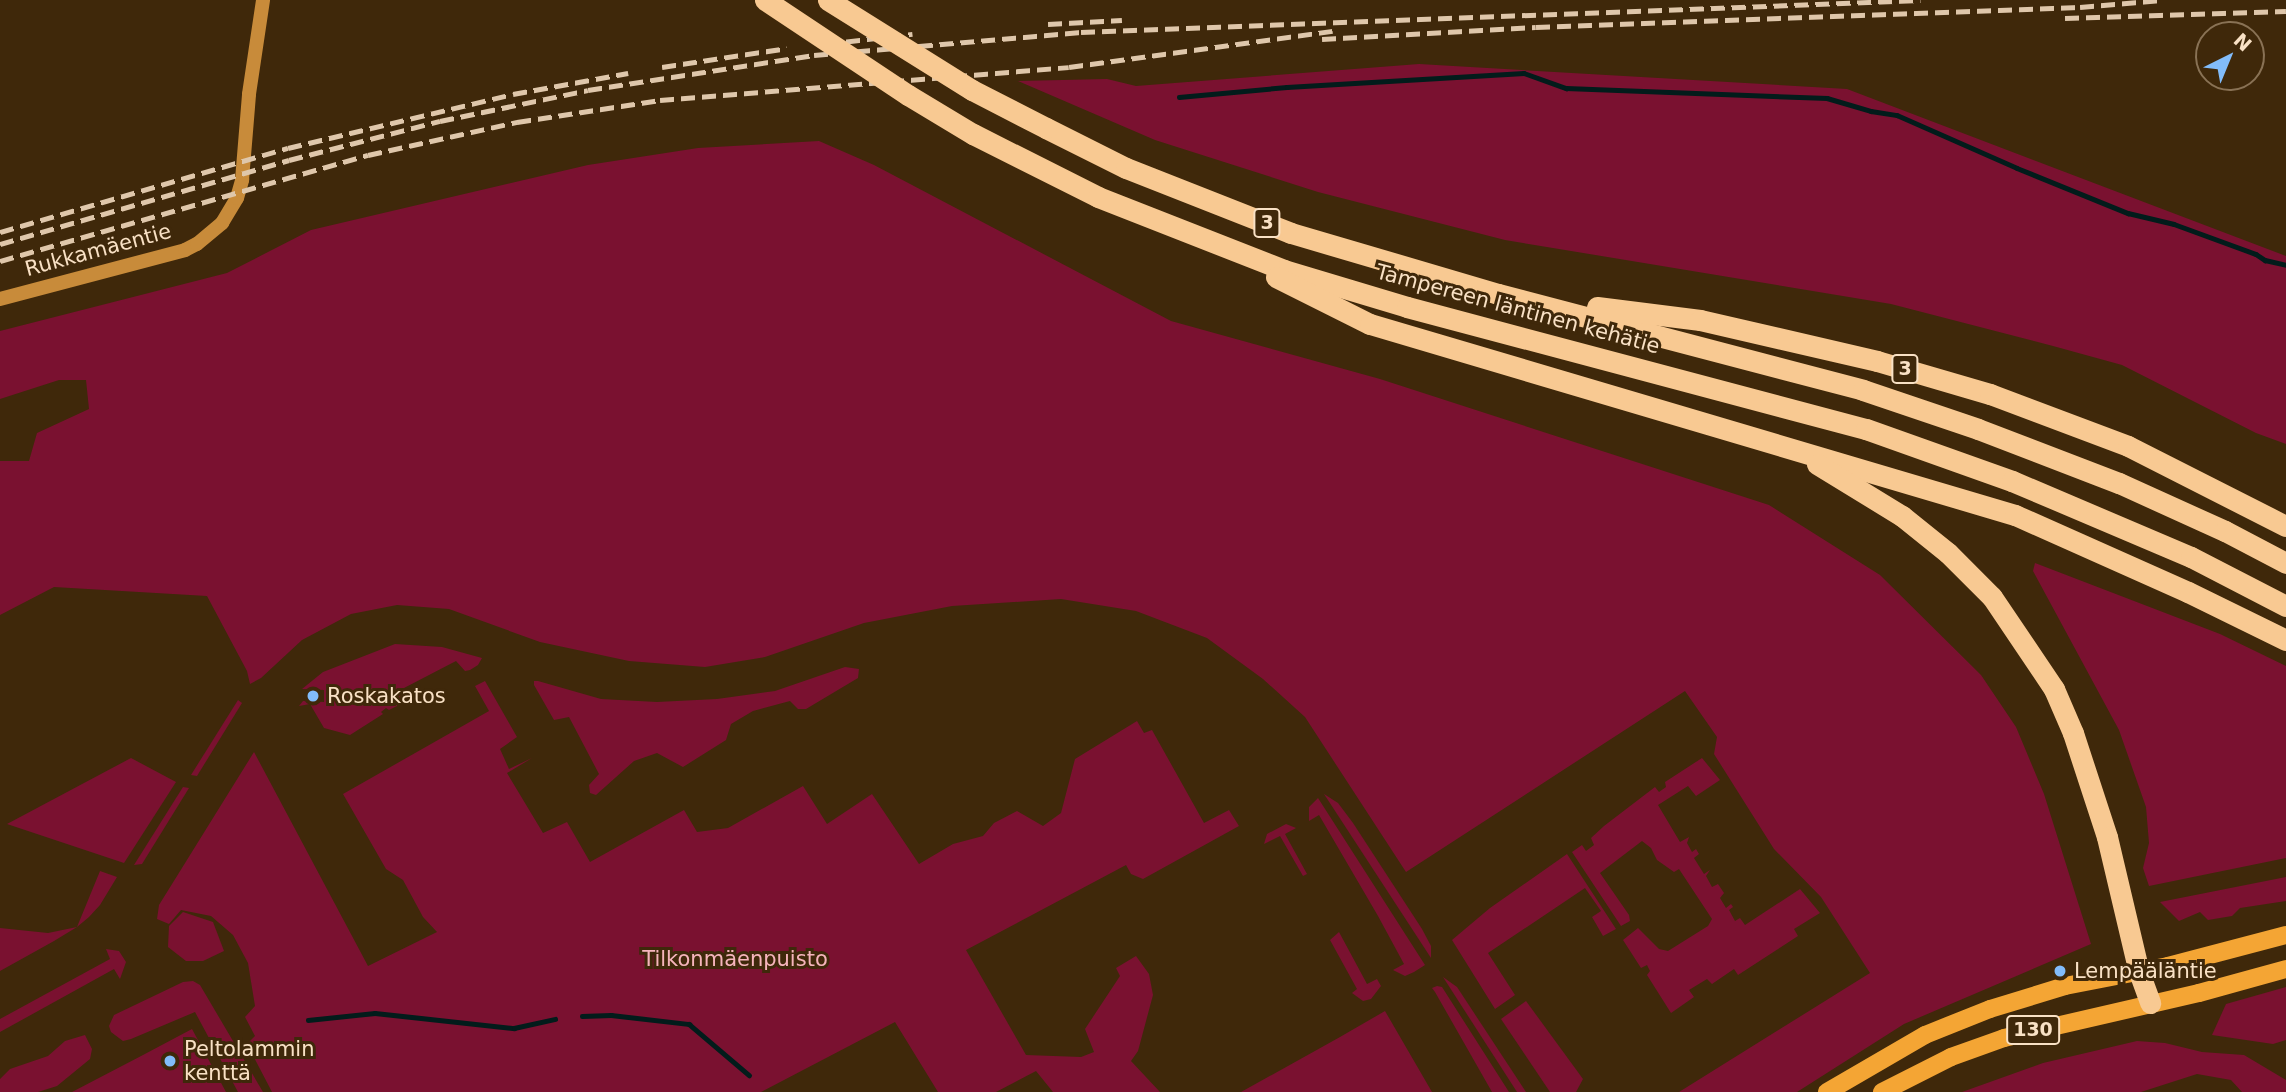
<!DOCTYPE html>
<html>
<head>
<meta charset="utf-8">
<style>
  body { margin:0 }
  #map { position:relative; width:2286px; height:1092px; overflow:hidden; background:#3f280a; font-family:"DejaVu Sans",sans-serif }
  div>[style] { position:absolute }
  .green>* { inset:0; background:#7a1130 }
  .stream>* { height:4.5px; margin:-2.25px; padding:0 2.25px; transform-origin:2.25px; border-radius:2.25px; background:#021c1b }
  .secondary>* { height:14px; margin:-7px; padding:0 7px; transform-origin:7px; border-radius:7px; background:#c88b3a }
  .primary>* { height:18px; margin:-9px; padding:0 9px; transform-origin:9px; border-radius:9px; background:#f4a534 }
  .highway>* { height:21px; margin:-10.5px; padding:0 10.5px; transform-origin:10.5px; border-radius:10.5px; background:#f8c992 }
  .rail>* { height:4.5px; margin-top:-2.25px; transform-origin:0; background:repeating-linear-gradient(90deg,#dfc7ab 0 14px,transparent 0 21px) }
  .highway-bridge>* { height:21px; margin:-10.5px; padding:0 10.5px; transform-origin:10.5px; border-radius:10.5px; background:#f8c992 }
  .dots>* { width:19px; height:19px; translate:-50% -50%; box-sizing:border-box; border:4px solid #3f280a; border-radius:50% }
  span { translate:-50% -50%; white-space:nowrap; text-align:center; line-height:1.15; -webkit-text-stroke:6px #3f280a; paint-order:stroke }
  .shield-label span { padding:2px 5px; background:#3f280a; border:2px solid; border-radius:5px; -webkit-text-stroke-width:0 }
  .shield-label { font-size:19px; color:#f9e1c5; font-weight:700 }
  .street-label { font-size:21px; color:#f9e1c5 }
  .poi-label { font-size:21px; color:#f9e1c5 }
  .left { translate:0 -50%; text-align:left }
  .park-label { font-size:21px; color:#f6b4bc }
  .north { position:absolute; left:2195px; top:21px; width:70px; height:70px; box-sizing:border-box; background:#3f280a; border:2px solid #897255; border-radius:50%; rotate:43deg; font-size:19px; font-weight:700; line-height:28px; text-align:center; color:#f9e1c5 }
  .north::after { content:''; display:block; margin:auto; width:24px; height:32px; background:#82bcfa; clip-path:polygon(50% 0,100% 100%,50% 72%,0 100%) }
</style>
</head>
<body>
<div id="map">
  <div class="green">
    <div style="clip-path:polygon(1419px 64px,1847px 89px,2286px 256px,2286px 444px,2256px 433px,2122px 365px,2053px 346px,1891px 304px,1505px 240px,1318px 192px,1155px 140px,1018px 81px,1107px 79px,1136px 86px)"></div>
    <div style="clip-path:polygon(819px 141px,874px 165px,1171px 321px,1380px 379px,1769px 505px,1880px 575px,1981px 675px,2016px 727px,2044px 794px,2091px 944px,1904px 1024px,1797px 1092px,1679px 1092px,1870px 973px,1821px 897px,1774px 849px,1714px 754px,1717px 737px,1685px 691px,1406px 872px,1305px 717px,1263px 679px,1207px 638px,1136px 611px,1061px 599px,952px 606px,864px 623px,765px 657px,705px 667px,629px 661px,540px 642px,449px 609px,397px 605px,351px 614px,302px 640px,261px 678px,250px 684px,247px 671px,207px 596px,54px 587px,0 615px,0 461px,29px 461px,37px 433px,89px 409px,86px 380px,59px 380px,0 399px,0 331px,227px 273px,311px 230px,588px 165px,698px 148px)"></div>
    <div style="clip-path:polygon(2035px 563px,2220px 634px,2286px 666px,2286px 858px,2149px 886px,2143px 868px,2149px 843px,2146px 807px,2119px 730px,2033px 571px)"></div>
    <div style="clip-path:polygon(395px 644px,442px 647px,482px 658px,478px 665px,470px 670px,465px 671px,456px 661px,404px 688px,407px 701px,389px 710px,386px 708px,381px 712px,383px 714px,350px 735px,324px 728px,310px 704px,299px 706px,303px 701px,324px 702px,324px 690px,302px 689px,323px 672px)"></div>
    <div style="clip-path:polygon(845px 667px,859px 669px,858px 678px,806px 709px,798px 709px,790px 701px,753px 711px,731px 724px,726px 740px,683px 767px,657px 753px,634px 761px,596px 795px,590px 793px,589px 785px,599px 774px,569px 717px,554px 720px,534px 685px,534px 681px,538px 681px,601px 699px,657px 702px,717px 699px,775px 691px)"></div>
    <div style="clip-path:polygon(485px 681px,517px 737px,500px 749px,509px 769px,532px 758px,507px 773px,543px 833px,567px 822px,590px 862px,684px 810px,697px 832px,728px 828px,803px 786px,827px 824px,872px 794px,919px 864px,953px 844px,983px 836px,994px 823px,1017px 811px,1043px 826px,1061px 813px,1075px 759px,1137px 721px,1144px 733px,1152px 730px,1204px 823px,1229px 810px,1239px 826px,1143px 879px,1131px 874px,1126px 865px,966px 950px,1026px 1055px,1081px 1057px,1094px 1052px,1085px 1029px,1120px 976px,1116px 968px,1136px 956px,1149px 974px,1153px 995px,1138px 1051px,1131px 1061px,1160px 1092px,1053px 1092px,1036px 1071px,996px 1092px,938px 1092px,895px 1022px,761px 1092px,272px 1092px,247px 1044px,255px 1036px,245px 1017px,255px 1006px,248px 963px,233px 935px,211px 916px,181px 910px,169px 924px,157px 919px,159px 905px,254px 752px,368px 966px,437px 932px,423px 917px,403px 880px,386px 869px,343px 794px,489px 711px,475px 686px)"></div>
    <div style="clip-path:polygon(238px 700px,242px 703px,197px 776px,191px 775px)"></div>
    <div style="clip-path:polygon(131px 758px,176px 782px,124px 863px,7px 824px)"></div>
    <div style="clip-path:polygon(1702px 758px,1720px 780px,1696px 796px,1688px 786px,1658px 805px,1680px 842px,1689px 837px,1687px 843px,1692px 852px,1696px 849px,1699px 854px,1694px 858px,1704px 874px,1710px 870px,1706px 876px,1712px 887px,1718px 884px,1724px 893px,1720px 898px,1726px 908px,1731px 904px,1733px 907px,1729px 910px,1735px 921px,1740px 918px,1745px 925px,1800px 889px,1820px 913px,1794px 929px,1798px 936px,1738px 975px,1734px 969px,1712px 984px,1707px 979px,1689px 990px,1694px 997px,1671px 1013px,1647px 975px,1650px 971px,1647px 965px,1641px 968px,1623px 940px,1638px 928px,1659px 949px,1668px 951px,1708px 926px,1712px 919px,1679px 869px,1674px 872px,1657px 860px,1651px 848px,1642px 841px,1600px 873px,1629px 915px,1630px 921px,1621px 926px,1572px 852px,1582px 845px,1586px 851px,1594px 845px,1591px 838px,1604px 826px,1655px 787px,1659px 792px,1666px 787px,1665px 782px)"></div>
    <div style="clip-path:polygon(183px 787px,189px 788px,142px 864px,134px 865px)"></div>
    <div style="clip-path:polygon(1324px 794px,1338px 803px,1353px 823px,1422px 929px,1431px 946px,1431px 958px)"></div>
    <div style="clip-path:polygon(1318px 798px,1425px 965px,1414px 972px,1405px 976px,1393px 970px,1404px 964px,1378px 916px,1319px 815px,1309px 821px,1309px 807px)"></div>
    <div style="clip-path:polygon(1286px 824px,1296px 828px,1285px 834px,1307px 874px,1303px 876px,1280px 836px,1264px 844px,1267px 834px)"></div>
    <div style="clip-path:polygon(1567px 854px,1616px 929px,1603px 936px,1592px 917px,1601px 911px,1585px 888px,1488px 953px,1515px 995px,1495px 1009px,1452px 940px,1490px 908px)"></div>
    <div style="clip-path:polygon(100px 871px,117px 877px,100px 905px,89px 917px,77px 927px,54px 941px,0 971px,0 928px,48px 933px,77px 927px)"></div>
    <div style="clip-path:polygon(2286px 877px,2286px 901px,2240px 908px,2232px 916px,2208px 920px,2200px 912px,2179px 921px,2160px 902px)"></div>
    <div style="clip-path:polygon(183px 912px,213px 922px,224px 951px,203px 961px,186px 961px,168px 947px,169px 926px)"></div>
    <div style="clip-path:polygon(1339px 932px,1367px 984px,1377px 979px,1381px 986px,1371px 999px,1363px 1001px,1352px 993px,1357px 989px,1330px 940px)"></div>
    <div style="clip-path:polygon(106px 949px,119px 951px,126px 962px,120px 979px,114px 969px,0 1032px,0 1019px,110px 959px)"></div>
    <div style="clip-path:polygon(1443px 977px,1457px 987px,1526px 1092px,1517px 1092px)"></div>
    <div style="clip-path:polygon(193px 981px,200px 985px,263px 1092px,238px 1092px,195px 1012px,131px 1039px,123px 1041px,111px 1032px,109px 1026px,114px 1015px,183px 982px)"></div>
    <div style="clip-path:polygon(1437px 986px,1442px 987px,1509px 1092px,1492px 1092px,1435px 992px,1432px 988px)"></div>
    <div style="clip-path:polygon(2286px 987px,2286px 1040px,2273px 1044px,2212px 1035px,2226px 1004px)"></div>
    <div style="clip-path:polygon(1526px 1001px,1583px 1079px,1576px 1092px,1550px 1092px,1501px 1019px)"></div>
    <div style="clip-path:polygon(1385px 1011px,1432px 1092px,1241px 1092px,1340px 1037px)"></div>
    <div style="clip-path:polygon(192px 1029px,226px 1092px,72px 1092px,143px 1055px)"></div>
    <div style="clip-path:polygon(85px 1035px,92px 1049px,90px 1059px,57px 1086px,38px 1092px,0 1092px,0 1079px,10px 1069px,48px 1056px,65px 1041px)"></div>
    <div style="clip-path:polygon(2137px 1041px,2165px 1043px,2202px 1052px,2244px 1055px,2286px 1080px,2286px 1092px,2242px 1092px,2231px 1080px,2197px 1074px,2141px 1092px,1962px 1092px,2043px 1063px)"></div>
  </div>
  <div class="stream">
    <div style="left:1179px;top:97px;width:108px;rotate:-5.3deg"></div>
    <div style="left:1287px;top:87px;width:237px;rotate:-3.4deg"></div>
    <div style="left:1524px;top:73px;width:45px;rotate:19.7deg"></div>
    <div style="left:1566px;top:88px;width:261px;rotate:2.2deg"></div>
    <div style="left:1827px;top:98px;width:46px;rotate:16.5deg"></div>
    <div style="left:1871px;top:111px;width:26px;rotate:9deg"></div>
    <div style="left:1897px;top:115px;width:131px;rotate:23.8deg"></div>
    <div style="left:2017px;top:168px;width:120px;rotate:22.1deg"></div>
    <div style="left:2128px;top:213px;width:47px;rotate:13.4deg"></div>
    <div style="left:2174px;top:224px;width:87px;rotate:20.1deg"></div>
    <div style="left:2256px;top:254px;width:11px;rotate:34deg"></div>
    <div style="left:2265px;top:260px;width:22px;rotate:13deg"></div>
    <div style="left:582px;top:1016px;width:29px;rotate:-2deg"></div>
    <div style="left:611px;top:1015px;width:79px;rotate:6.6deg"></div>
    <div style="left:689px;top:1024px;width:79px;rotate:40.4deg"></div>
    <div style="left:308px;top:1020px;width:67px;rotate:-6deg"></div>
    <div style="left:375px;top:1013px;width:140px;rotate:6.2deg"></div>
    <div style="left:514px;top:1028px;width:42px;rotate:-12.4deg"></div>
  </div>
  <div class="secondary">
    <div style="left:0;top:299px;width:191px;rotate:-14.8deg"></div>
    <div style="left:185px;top:250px;width:13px;rotate:-27deg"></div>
    <div style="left:197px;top:244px;width:33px;rotate:-40deg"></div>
    <div style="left:222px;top:223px;width:29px;rotate:-59deg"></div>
    <div style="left:237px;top:198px;width:19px;rotate:-74deg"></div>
    <div style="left:242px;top:180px;width:86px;rotate:-85.3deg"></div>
    <div style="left:249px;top:94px;width:95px;rotate:-81.5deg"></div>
  </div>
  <div class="primary">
    <div style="left:1827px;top:1092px;width:113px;rotate:-30.2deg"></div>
    <div style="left:1925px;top:1035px;width:70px;rotate:-21.8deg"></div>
    <div style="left:1990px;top:1009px;width:78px;rotate:-17deg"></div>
    <div style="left:2065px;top:986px;width:105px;rotate:-11deg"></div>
    <div style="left:2168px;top:966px;width:122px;rotate:-14.7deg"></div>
    <div style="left:1882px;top:1092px;width:77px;rotate:-26.9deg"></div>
    <div style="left:1951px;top:1057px;width:56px;rotate:-19.7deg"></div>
    <div style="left:2004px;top:1038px;width:200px;rotate:-13deg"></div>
    <div style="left:2199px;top:993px;width:90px;rotate:-15.4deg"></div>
  </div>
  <div class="highway">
    <div style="left:1046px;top:128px;width:89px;rotate:26.6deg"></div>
    <div style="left:1126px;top:168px;width:177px;rotate:21.5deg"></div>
    <div style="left:1291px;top:233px;width:216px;rotate:16.4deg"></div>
    <div style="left:1498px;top:294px;width:377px;rotate:14.7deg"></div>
    <div style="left:1863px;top:390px;width:121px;rotate:18.7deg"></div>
    <div style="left:1978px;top:429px;width:151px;rotate:21deg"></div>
    <div style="left:2119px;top:483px;width:116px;rotate:24.4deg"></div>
    <div style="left:2225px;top:531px;width:69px;rotate:27.7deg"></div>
    <div style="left:973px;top:134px;width:140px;rotate:26.7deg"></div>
    <div style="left:1098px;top:197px;width:200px;rotate:21.4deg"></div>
    <div style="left:1284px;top:270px;width:128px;rotate:16.7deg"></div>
    <div style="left:1407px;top:307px;width:475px;rotate:14.9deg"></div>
    <div style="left:1866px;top:429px;width:155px;rotate:19.6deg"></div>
    <div style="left:2012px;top:481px;width:194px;rotate:23deg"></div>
    <div style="left:2191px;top:557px;width:107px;rotate:27.3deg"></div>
    <div style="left:1276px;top:277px;width:105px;rotate:26.6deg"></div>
    <div style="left:1370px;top:324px;width:673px;rotate:16.5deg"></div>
    <div style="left:2015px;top:515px;width:189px;rotate:24deg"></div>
    <div style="left:2188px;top:592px;width:109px;rotate:26.1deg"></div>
    <div style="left:1597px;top:307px;width:104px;rotate:7.2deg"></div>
    <div style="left:1700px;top:320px;width:182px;rotate:13deg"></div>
    <div style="left:1877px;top:361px;width:118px;rotate:16.3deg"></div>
    <div style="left:1990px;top:394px;width:147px;rotate:20.6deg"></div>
    <div style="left:2128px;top:446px;width:177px;rotate:26.9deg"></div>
    <div style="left:1817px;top:464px;width:100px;rotate:31.5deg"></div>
    <div style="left:1902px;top:516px;width:59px;rotate:38.8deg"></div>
    <div style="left:1948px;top:553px;width:62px;rotate:45deg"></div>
    <div style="left:1992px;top:597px;width:111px;rotate:56deg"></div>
    <div style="left:2054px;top:689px;width:48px;rotate:66.6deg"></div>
    <div style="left:2073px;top:733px;width:109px;rotate:71.9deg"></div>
    <div style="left:2107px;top:837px;width:139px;rotate:76.7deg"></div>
    <div style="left:2139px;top:972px;width:33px;rotate:70deg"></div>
  </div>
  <div class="rail">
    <div style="left:2065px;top:18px;width:221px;rotate:-1.8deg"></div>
    <div style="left:1048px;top:24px;width:74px;rotate:-3.1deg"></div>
    <div style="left:1322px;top:39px;width:214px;rotate:-3.2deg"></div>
    <div style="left:1536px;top:27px;width:544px;rotate:-2.11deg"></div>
    <div style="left:2080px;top:7px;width:82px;rotate:-4.9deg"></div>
    <div style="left:825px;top:44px;width:88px;rotate:-6.6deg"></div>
    <div style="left:662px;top:67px;width:126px;rotate:-8.6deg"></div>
    <div style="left:0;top:232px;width:300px;rotate:-16.3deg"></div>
    <div style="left:288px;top:148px;width:231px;rotate:-13.5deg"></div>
    <div style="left:513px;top:94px;width:117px;rotate:-10.3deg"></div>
    <div style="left:0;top:244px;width:301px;rotate:-16.2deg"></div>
    <div style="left:289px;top:160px;width:156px;rotate:-14.5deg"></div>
    <div style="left:440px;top:121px;width:151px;rotate:-11.8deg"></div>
    <div style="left:588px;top:90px;width:229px;rotate:-8.8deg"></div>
    <div style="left:814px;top:55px;width:268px;rotate:-4.9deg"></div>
    <div style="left:1081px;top:32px;width:840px;rotate:-2.18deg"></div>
    <div style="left:0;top:261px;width:383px;rotate:-16.1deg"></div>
    <div style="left:368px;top:155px;width:153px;rotate:-12.5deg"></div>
    <div style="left:517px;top:122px;width:145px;rotate:-8.7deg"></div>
    <div style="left:660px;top:100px;width:410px;rotate:-4.6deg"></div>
    <div style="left:1069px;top:67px;width:266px;rotate:-7.8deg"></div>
  </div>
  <div class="highway-bridge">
    <div style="left:765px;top:0;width:172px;rotate:33.6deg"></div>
    <div style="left:908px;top:95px;width:76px;rotate:31deg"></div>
    <div style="left:828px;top:0;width:170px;rotate:32deg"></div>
    <div style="left:972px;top:90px;width:83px;rotate:27.2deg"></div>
  </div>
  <div class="dots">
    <div style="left:313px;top:696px;background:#82bcfa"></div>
    <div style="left:2060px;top:971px;background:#82bcfa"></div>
    <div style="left:170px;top:1061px;background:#82bcfa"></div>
  </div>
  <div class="shield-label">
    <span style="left:1267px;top:223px">3</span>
    <span style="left:1905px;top:369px">3</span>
    <span style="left:2033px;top:1030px">130</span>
  </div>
  <div class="street-label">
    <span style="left:98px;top:250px;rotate:-15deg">Rukkamäentie</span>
    <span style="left:1518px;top:309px;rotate:15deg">Tampereen läntinen kehätie</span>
  </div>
  <div class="poi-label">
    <span class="left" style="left:327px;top:696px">Roskakatos</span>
    <span class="left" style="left:2074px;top:971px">Lempääläntie</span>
    <span class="left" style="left:184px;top:1061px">Peltolammin<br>kenttä</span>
  </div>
  <div class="park-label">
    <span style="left:735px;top:959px">Tilkonmäenpuisto</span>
  </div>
  <div class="north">N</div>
</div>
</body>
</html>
